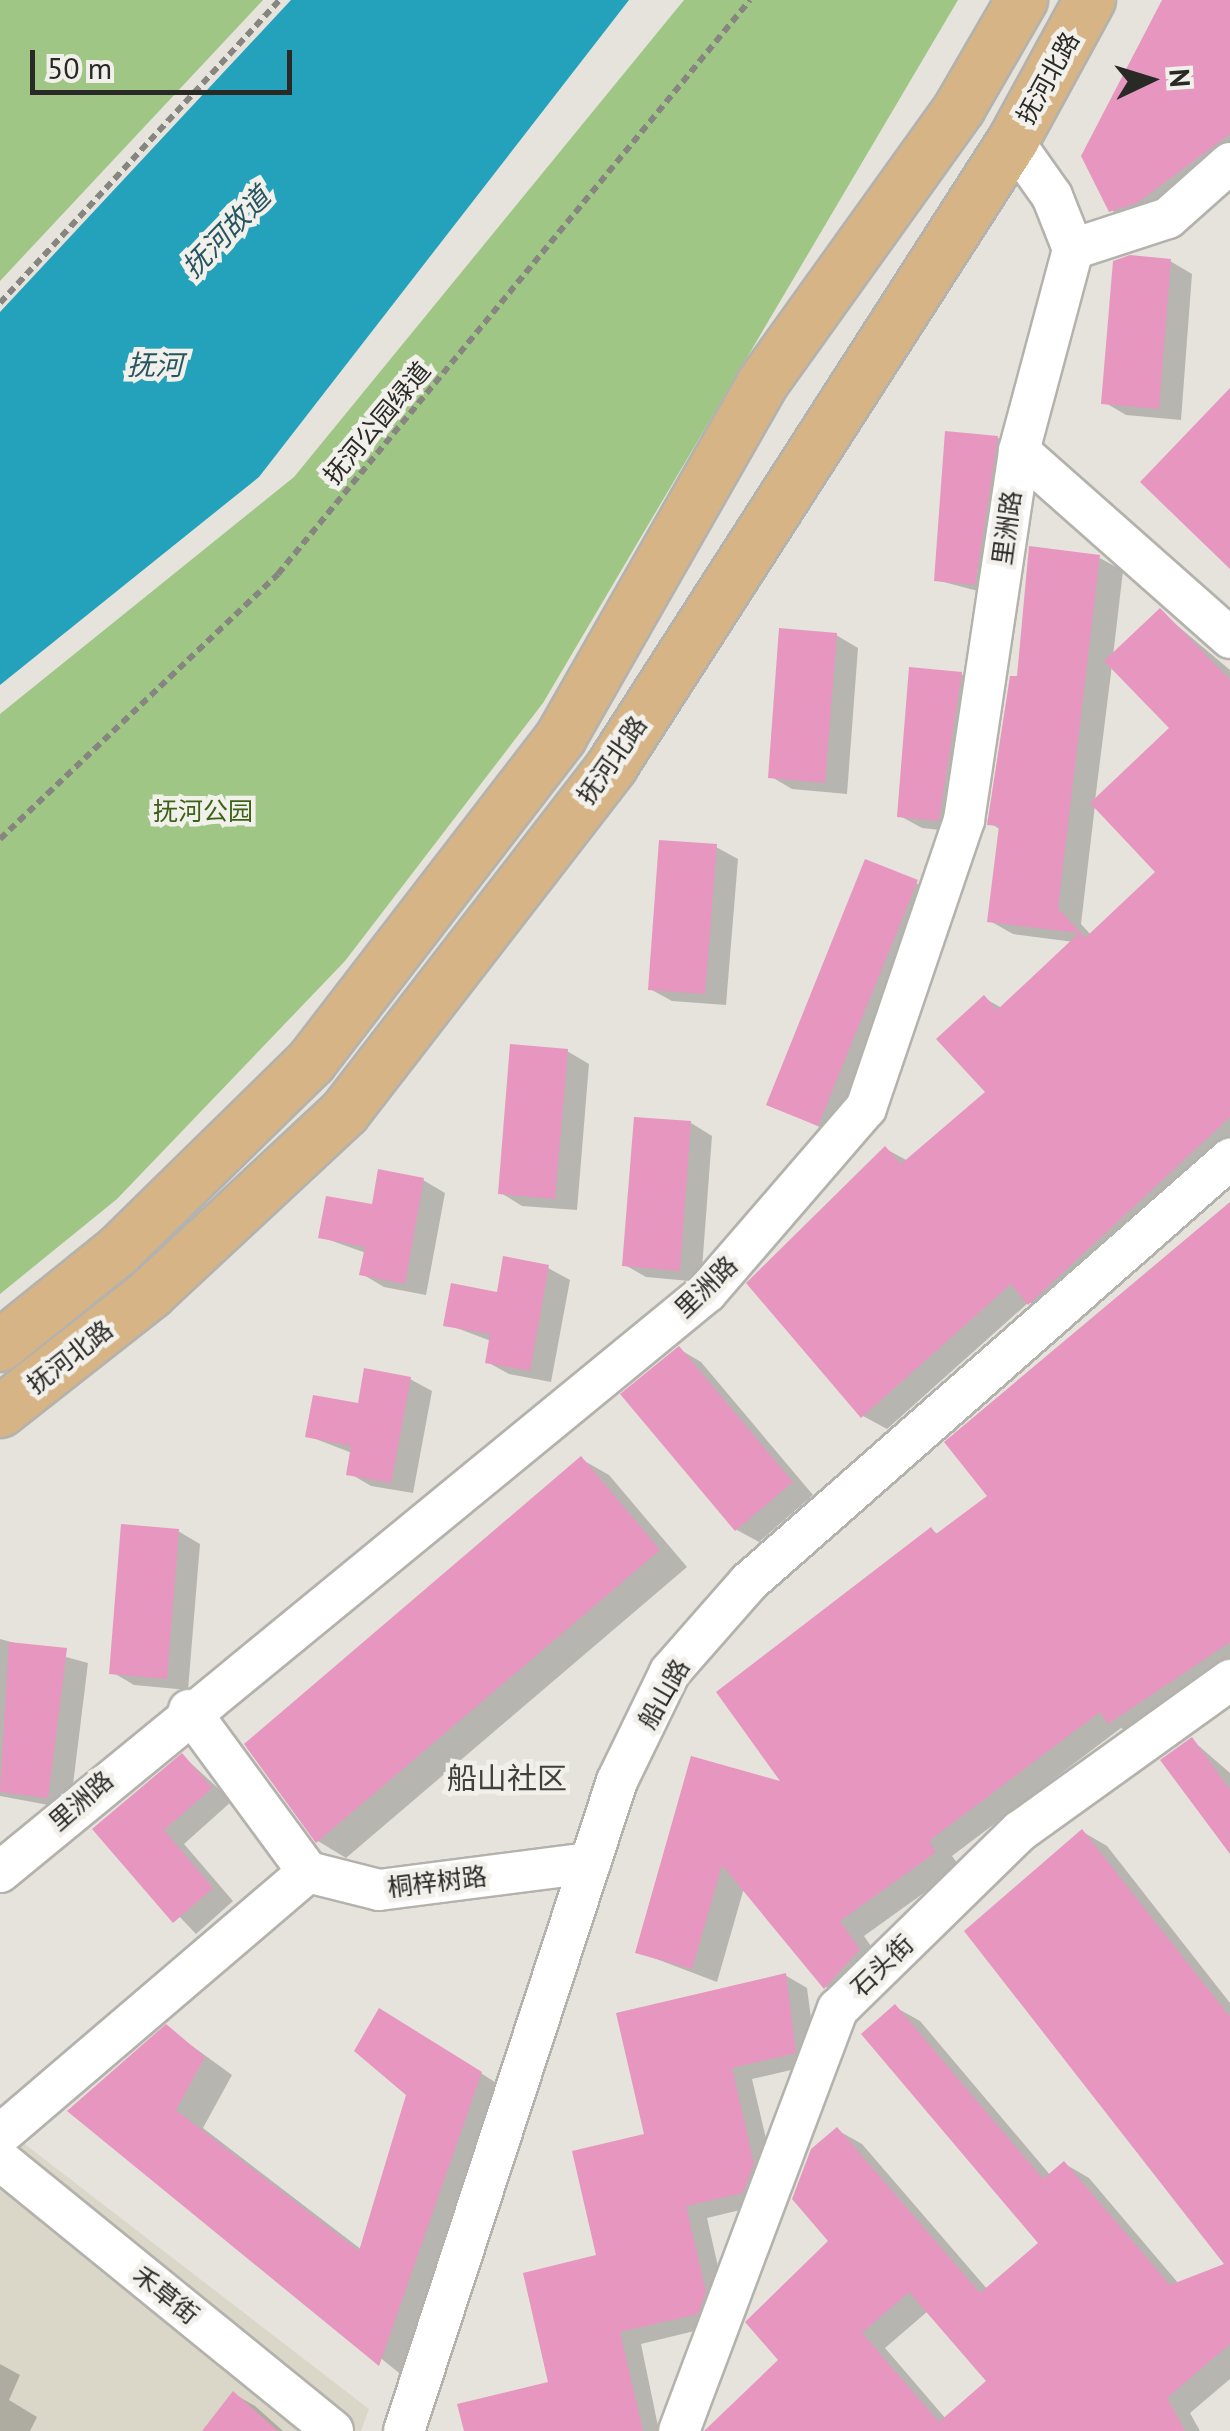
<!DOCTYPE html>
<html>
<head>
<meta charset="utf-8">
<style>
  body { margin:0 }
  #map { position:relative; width:1230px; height:2431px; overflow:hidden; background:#e5e3dc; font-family:"PT Sans","Noto Sans SC",sans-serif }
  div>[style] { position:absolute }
  .built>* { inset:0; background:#dad7c9 }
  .green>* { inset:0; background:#a0c686 }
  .water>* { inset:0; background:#24a2bc }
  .shadow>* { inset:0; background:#0003 }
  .building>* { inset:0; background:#e796bf }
  .path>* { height:6px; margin-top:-3px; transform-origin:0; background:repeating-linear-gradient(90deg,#868580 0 8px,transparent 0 13px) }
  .roads { filter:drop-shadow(2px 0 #b4b2ac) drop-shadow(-2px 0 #b4b2ac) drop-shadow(0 2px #b4b2ac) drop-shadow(0 -2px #b4b2ac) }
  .minor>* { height:40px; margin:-20px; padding:0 20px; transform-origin:20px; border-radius:20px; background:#fff }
  .major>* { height:50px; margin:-25px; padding:0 25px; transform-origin:25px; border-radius:25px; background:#d6b486 }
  span { translate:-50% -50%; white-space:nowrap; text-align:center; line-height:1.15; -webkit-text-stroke:9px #f2f0ea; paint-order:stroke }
  .street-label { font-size:25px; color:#292926 }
  .park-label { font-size:25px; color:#3c6218 }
  .water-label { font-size:28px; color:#255561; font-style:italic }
  .quarter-label { font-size:30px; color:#41403a }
  .north { position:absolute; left:1100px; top:30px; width:100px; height:100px; -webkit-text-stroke:8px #f2f0ea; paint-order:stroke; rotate:86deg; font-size:28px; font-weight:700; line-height:40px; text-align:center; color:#292926 }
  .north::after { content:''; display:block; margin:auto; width:35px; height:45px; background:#292926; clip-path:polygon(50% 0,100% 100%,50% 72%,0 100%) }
  .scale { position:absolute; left:30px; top:50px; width:262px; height:45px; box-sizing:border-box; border:5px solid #292926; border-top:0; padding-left:12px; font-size:30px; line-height:35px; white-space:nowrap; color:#292926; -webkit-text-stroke:8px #f2f0ea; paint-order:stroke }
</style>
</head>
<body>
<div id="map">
  <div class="built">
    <div style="clip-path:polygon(22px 2142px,369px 2409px,361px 2431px,0 2431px,0 2147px)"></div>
  </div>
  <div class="green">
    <div style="clip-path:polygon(0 0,263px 0,0 281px)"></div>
    <div style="clip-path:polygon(684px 0,958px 0,543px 703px,345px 961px,117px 1199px,0 1294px,0 714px,294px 477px)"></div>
  </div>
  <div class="water">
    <div style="clip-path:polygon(291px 0,629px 0,259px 477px,0 685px,0 312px)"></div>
  </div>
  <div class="shadow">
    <div style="clip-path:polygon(1165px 0,1230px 0,1230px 171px,1140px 227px,1111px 210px)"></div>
    <div style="clip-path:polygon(1170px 261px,1192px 274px,1181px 420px,1126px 415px,1104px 402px)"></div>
    <div style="clip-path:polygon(948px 434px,998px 438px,1019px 451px,997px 596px,936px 580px)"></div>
    <div style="clip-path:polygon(evenodd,1100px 558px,1123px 571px,1113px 656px,1160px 611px,1230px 670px,1230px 1158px,1054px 1316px,1029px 1302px,887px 1429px,863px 1416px,886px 1149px,908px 1161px,988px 1092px,984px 998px,1002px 1008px,1074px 942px,1013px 934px,990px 921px,1001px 830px,990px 823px,1019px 679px,1100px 558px,1112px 665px,1172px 728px,1095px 801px,1112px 665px,1100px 558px,1095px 805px,1158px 872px,1091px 935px,1081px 924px,1095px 805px)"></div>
    <div style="clip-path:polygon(836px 635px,858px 648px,847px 794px,792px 789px,770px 776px)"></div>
    <div style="clip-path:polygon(961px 674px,983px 687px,960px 832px,922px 828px,900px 816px)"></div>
    <div style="clip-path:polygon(716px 847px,738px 859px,726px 1005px,672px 1001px,650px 989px)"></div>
    <div style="clip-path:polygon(916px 883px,938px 895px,841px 1137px,770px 1104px)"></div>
    <div style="clip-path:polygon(567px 1051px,589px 1064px,577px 1210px,522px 1206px,501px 1193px)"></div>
    <div style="clip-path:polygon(691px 1123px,712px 1136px,701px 1282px,646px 1277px,625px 1265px)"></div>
    <div style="clip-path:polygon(423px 1180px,445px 1193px,426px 1295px,384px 1287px,362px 1274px,366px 1253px,321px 1237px)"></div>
    <div style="clip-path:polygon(1230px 1205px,1230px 1673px,1135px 1736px,1121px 1728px,952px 1856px,960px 1867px,864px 1936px,884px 1965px,851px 2002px,826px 1987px,744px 1888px,717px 1982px,638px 1952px,787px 1786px,931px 1530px,940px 1535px,991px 1496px)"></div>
    <div style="clip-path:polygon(548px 1268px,570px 1280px,551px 1382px,509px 1374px,487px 1362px,491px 1341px,446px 1324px)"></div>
    <div style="clip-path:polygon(679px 1349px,701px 1362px,813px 1495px,759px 1542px,737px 1530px,623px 1395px)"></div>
    <div style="clip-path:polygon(410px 1379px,432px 1391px,413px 1493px,371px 1486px,349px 1473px,352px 1453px,308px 1436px)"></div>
    <div style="clip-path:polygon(581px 1459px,609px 1475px,687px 1567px,346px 1858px,318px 1841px,247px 1745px)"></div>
    <div style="clip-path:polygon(178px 1531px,200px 1544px,188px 1690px,134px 1685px,112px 1672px)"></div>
    <div style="clip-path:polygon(0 1639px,88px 1663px,70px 1809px,0 1796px)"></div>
    <div style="clip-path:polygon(1192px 1740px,1230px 1773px,1230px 1850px)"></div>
    <div style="clip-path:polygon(183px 1756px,232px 1801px,184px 1844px,233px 1901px,196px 1934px,96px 1829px)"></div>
    <div style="clip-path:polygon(evenodd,1083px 1832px,1107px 1846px,1230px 2003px,1230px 2379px,1190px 2413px,1200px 2431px,715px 2431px,781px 2360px,831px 2241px,837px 2130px,862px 2144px,988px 2290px,1041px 2243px,895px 2007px,920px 2021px,1051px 2176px,1065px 2164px,1089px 2178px,1179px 2284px,1228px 2265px,1083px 1832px,928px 2311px,989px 2382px,946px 2419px,885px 2348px,928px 2311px)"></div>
    <div style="clip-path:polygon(785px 1975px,807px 1988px,817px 2064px,752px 2079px,775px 2177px,765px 2204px,707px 2218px,727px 2306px,719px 2325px,641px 2344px,659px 2431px,466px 2431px,551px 2384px,647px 2136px)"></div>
    <div style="clip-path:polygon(166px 2027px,232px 2075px,203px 2128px,362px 2250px,409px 2094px,408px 2027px,509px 2091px,408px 2380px,71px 2111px)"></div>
    <div style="clip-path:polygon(0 2364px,20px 2375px,9px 2400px,37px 2417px,30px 2431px,0 2431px)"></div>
    <div style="clip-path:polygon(234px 2394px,255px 2406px,283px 2431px,206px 2431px)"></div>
  </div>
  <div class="building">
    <div style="clip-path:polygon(1162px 0,1230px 0,1230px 134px,1137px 203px,1109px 212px,1081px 156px)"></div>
    <div style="clip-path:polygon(1130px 255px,1171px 259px,1159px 409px,1101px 404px,1113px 261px)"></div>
    <div style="clip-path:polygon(1230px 388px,1230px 569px,1140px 482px)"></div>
    <div style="clip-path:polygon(945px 431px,998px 436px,975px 585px,934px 581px)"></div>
    <div style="clip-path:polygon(1029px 546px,1100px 555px,1058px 908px,1085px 938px,1155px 872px,1090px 803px,1169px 728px,1104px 661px,1160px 608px,1230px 680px,1230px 1117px,1028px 1305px,1011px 1284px,861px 1418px,746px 1283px,885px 1146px,901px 1164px,985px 1092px,936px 1039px,984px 995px,997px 1010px,1079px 933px,987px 922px,999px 826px,987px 825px,1010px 676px,1017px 676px)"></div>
    <div style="clip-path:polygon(779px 628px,837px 633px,825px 783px,768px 778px)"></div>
    <div style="clip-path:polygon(909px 667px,962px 672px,939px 821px,897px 817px)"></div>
    <div style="clip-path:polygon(659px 840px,717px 844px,705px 994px,648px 990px)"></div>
    <div style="clip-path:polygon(865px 859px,918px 880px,818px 1126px,766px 1105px)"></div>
    <div style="clip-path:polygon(510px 1044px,568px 1049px,555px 1199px,498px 1194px)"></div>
    <div style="clip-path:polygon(634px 1117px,691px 1121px,680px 1271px,622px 1266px)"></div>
    <div style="clip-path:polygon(378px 1169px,424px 1178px,405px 1284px,359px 1275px,365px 1247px,318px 1238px,326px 1196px,372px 1204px)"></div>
    <div style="clip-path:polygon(1230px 1202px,1230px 1642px,1108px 1724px,1100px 1712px,929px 1841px,936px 1852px,840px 1921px,860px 1949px,824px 1989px,722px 1865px,692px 1969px,635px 1953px,691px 1756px,780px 1781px,716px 1692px,931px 1527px,936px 1534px,987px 1496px,944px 1442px)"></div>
    <div style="clip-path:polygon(503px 1256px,549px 1265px,530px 1371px,485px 1363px,490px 1334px,443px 1326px,451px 1283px,497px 1292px)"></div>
    <div style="clip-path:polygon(679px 1346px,793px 1482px,735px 1531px,620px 1394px)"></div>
    <div style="clip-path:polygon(364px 1368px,411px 1377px,391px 1483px,346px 1475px,351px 1446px,305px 1437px,313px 1395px,358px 1403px)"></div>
    <div style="clip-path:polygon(581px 1456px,660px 1550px,316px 1843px,244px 1744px)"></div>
    <div style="clip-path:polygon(121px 1524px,179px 1529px,167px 1679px,109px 1674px)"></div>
    <div style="clip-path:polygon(9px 1642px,67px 1648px,48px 1798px,0 1792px)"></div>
    <div style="clip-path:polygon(1192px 1737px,1230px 1790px,1230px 1854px,1160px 1760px)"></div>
    <div style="clip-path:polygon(182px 1753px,212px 1788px,164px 1830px,213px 1888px,173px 1923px,92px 1829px)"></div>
    <div style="clip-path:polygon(evenodd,1082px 1829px,1230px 2017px,1230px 2344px,1167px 2398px,1185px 2431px,704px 2431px,778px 2360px,745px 2322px,828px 2241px,792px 2199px,811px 2149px,837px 2127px,980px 2293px,1038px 2243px,861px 2034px,895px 2004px,1043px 2179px,1064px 2161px,1170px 2285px,1224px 2264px,964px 1931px,1082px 1829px,909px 2292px,986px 2381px,939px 2422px,862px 2333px,909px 2292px)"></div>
    <div style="clip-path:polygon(786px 1973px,796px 2053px,732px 2068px,754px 2164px,743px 2193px,686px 2206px,706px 2292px,698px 2314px,620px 2332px,643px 2431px,464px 2431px,457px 2404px,548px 2382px,523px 2273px,596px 2255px,572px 2151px,644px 2134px,616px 2013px)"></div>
    <div style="clip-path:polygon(379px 2008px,482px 2072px,379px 2366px,67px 2111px,166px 2024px,205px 2057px,176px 2110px,359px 2251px,406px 2095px,354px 2051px)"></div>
    <div style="clip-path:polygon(233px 2391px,278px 2431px,202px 2431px)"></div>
  </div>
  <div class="path">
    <div style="left:0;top:303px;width:413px;rotate:-47.3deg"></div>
    <div style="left:0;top:839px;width:384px;rotate:-43.6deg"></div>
    <div style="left:278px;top:574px;width:743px;rotate:-50.57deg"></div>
  </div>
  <div class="roads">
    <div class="minor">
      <div style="left:1073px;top:249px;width:100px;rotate:-18.1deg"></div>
      <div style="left:1168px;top:218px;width:83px;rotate:-41.6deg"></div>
      <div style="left:1019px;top:451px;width:282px;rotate:41.5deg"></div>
      <div style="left:189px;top:1710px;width:201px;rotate:53.7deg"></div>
      <div style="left:308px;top:1872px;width:73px;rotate:14.2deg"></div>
      <div style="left:379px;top:1890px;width:213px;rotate:-7.3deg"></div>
      <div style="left:0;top:1872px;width:914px;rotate:-39.36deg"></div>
      <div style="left:707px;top:1292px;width:243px;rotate:-49.2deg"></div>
      <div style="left:866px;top:1108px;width:304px;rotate:-71.2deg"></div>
      <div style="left:964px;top:820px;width:373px;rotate:-81.5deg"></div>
      <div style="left:1019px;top:451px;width:209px;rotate:-75deg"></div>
      <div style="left:1073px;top:249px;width:57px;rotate:-111.6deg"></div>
      <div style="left:1052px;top:196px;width:67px;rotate:-125.3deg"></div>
      <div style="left:0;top:2135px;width:405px;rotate:-40.5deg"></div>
      <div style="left:0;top:2160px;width:429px;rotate:39.1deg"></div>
      <div style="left:404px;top:2431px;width:684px;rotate:-71.86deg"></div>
      <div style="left:617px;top:1781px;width:121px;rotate:-64.1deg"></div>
      <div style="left:670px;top:1672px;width:120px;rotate:-48.7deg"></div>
      <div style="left:749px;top:1582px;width:641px;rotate:-41.33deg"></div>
      <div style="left:679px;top:2431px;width:451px;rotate:-69.4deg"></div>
      <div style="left:838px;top:2009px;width:255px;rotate:-44.4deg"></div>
      <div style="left:1020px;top:1831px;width:259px;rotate:-35.7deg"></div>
    </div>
    <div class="major">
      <div style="left:0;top:1346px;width:150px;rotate:-38.8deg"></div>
      <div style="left:117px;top:1252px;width:272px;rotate:-44.4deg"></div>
      <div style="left:311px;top:1062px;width:410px;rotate:-52.4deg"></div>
      <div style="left:561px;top:737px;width:406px;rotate:-60.3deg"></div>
      <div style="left:762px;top:384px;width:340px;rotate:-54.4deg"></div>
      <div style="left:960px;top:107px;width:124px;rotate:-59.9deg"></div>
      <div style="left:0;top:1412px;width:192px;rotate:-38.2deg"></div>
      <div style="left:151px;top:1293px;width:265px;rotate:-43deg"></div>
      <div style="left:345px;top:1112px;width:437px;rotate:-52.3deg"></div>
      <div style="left:612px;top:766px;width:743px;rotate:-57.32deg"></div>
      <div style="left:1013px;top:141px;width:161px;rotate:-61.4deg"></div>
    </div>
  </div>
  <div class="street-label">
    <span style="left:1048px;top:78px;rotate:-61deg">抚河北路</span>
    <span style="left:377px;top:423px;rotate:-50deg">抚河公园绿道</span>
    <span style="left:1007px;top:528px;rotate:-82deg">里洲路</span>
    <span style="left:612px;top:760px;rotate:-55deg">抚河北路</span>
    <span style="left:706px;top:1287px;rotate:-44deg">里洲路</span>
    <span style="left:70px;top:1357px;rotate:-38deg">抚河北路</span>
    <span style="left:664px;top:1694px;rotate:-60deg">船山路</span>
    <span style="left:81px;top:1801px;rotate:-41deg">里洲路</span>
    <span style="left:437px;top:1882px;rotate:-7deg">桐梓树路</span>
    <span style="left:882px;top:1966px;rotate:-44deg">石头街</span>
    <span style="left:166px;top:2295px;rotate:39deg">禾草街</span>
  </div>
  <div class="park-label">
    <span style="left:203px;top:811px">抚河公园</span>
  </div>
  <div class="water-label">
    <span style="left:226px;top:232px;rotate:-46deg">抚河故道</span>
    <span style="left:155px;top:365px">抚河</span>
  </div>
  <div class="quarter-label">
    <span style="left:507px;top:1778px">船山社区</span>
  </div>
  <div class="north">N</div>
  <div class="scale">50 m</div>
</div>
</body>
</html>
